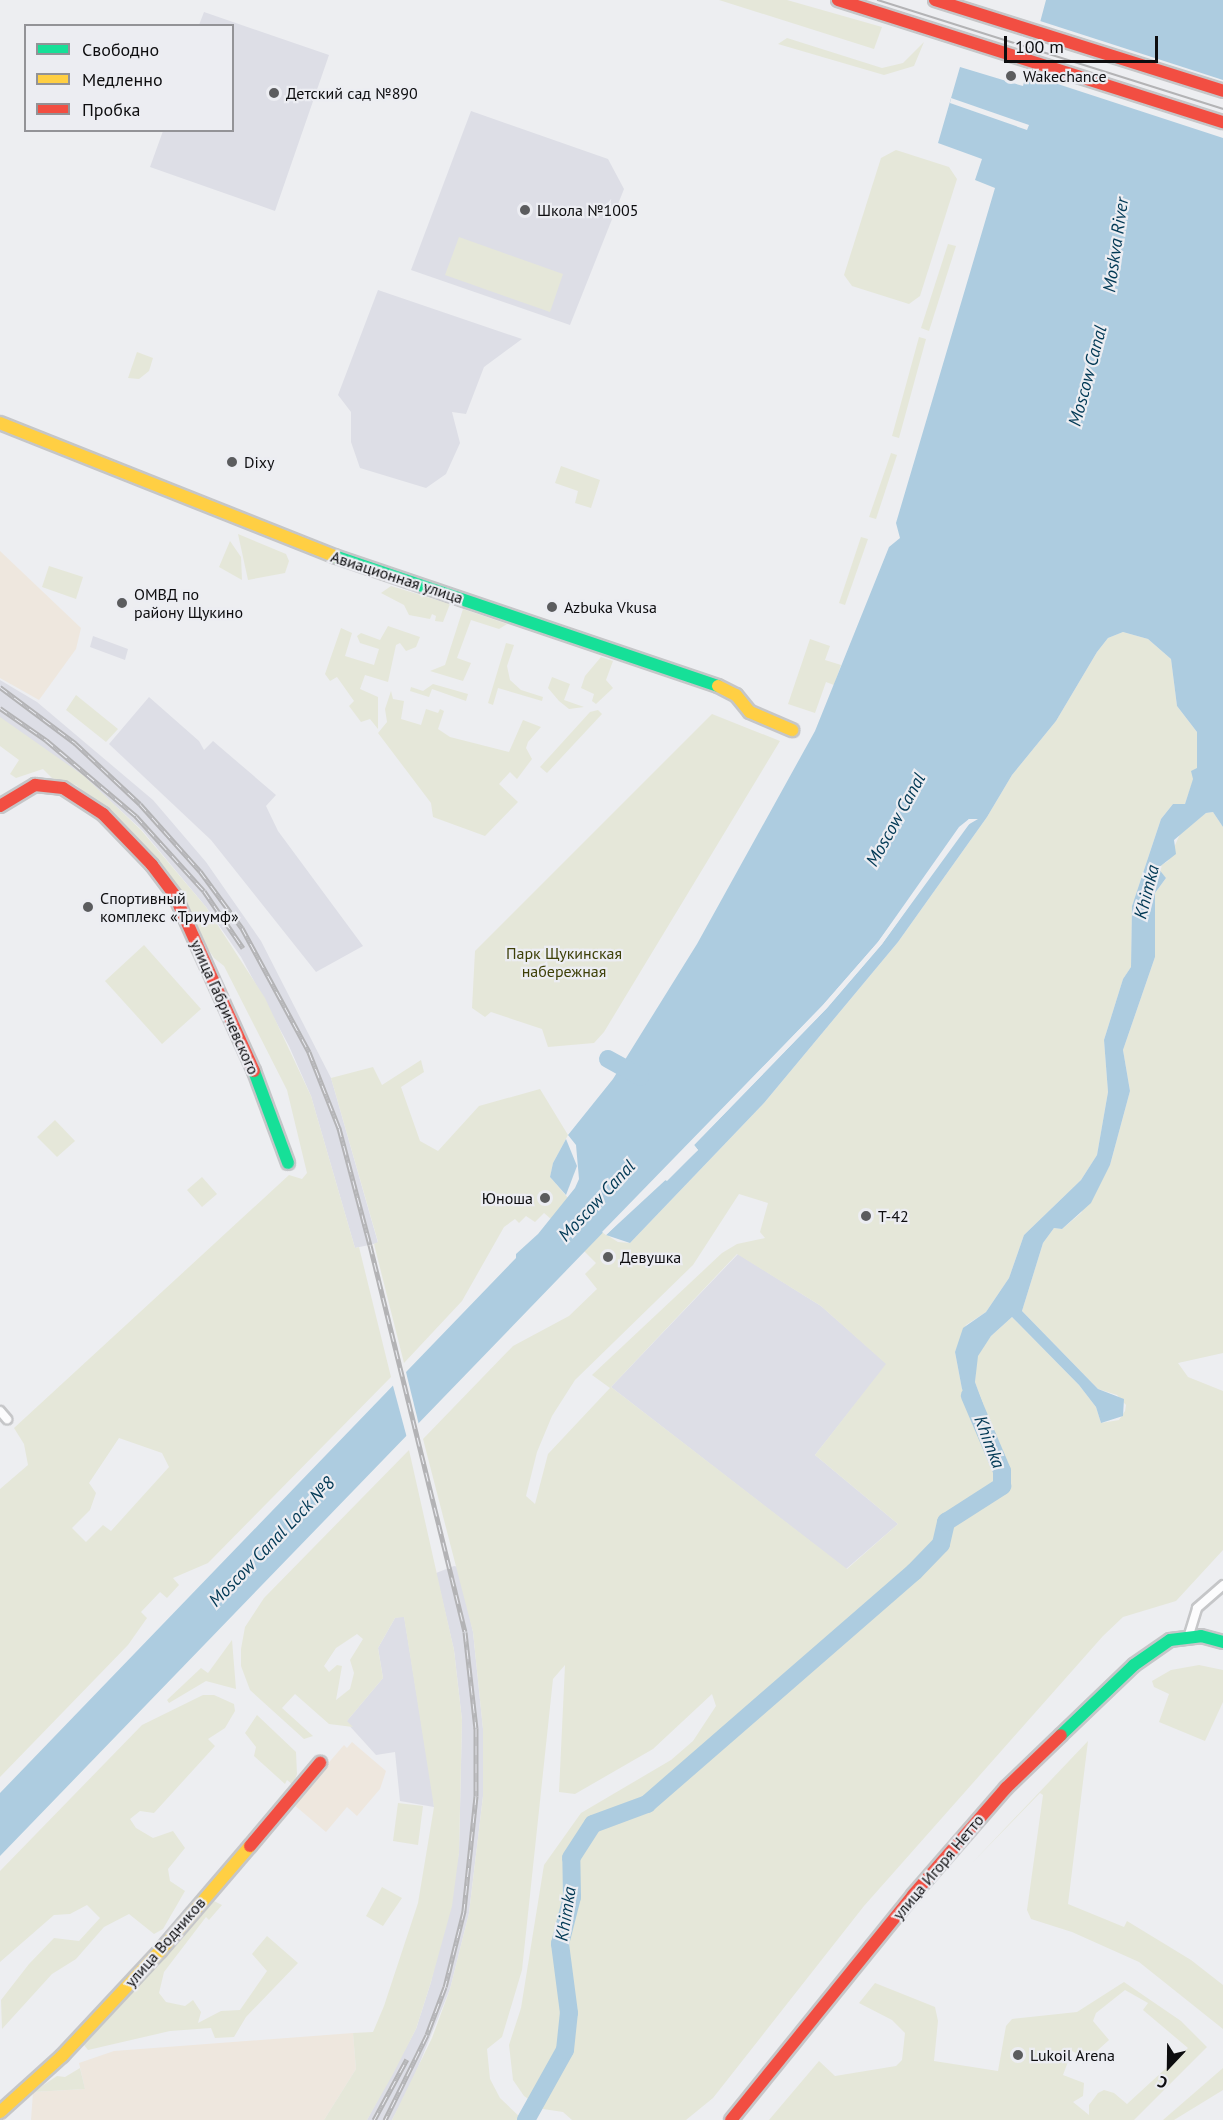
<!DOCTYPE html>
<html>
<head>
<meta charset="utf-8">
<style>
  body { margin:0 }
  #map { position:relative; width:1223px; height:2120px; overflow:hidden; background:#edeef1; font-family:"PT Sans",sans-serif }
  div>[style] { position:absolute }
  .commercial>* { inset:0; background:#eee7de }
  .built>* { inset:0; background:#dddee6 }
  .green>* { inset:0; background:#e5e7d9 }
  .water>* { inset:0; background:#adcce0 }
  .pier>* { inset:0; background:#edeef1 }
  .river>* { height:18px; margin:-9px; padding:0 9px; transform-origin:9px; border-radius:9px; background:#adcce0 }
  .roads { filter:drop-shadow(2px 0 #c5c6c8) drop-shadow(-2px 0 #c5c6c8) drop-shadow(0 2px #c5c6c8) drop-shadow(0 -2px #c5c6c8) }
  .street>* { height:8px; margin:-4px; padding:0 4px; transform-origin:4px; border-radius:4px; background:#fcfcfd }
  .fast>* { height:12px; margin:-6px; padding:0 6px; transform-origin:6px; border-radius:6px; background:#16e098 }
  .slow>* { height:12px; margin:-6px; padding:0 6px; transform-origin:6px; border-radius:6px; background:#ffcf43 }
  .jam>* { height:12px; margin:-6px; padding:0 6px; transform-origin:6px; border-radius:6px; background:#f24e42 }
  .tram>* { height:1.5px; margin:-0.75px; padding:0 0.75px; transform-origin:0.75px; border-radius:0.75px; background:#b3b3b5 }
  .rail>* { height:5px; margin-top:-2.5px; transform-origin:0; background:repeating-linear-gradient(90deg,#ecedf2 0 9px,#b3b3b5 0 18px); box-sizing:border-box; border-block:2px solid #b3b3b5 }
  .dots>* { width:16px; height:16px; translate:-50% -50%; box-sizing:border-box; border:3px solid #ecedf2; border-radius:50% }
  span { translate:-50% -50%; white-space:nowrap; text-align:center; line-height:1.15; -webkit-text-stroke:4.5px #ecedf2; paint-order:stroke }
  .poi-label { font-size:16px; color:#0d0d0f }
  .left { translate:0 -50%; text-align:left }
  .right { translate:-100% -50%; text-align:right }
  .street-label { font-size:16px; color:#0d0d0f }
  .park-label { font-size:16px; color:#3e4008 }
  .water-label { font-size:18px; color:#003854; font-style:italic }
  .legend { position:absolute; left:24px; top:24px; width:210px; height:108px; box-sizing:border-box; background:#ecedf2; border:2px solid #939397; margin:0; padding:8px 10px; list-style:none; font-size:18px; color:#0d0d0f }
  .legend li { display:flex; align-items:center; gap:12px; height:30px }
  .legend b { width:30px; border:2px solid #939397 }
  .north { position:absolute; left:1139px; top:2036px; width:60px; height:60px; -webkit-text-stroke:4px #ecedf2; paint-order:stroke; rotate:202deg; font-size:16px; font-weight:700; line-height:24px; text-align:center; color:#0d0d0f }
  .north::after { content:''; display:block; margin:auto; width:21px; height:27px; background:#0d0d0f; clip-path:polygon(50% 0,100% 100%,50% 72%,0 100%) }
  .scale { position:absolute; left:1004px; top:36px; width:154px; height:27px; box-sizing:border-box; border:3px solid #0d0d0f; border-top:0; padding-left:8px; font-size:18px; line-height:21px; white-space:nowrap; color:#0d0d0f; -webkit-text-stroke:4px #ecedf2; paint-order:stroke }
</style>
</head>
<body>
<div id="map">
  <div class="commercial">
    <div style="clip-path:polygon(0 551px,81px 628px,76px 649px,39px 700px,0 678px)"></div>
    <div style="clip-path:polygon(352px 1742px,386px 1771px,380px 1789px,357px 1816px,347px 1807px,326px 1832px,293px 1804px,344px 1745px,347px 1748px)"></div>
    <div style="clip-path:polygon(353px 2033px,356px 2069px,324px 2120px,31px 2120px,33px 2092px,85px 2089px,79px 2063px,114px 2051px)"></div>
  </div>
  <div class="built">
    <div style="clip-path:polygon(204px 12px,329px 55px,275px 211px,150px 167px,163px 131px,232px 130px,232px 26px,199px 25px)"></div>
    <div style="clip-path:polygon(471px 111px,608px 159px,624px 189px,570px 325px,411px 270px)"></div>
    <div style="clip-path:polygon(378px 290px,522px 339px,484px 367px,466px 414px,452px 412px,460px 443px,446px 474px,426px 488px,360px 468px,351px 442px,351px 412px,338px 395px)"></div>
    <div style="clip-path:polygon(93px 636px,128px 649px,125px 660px,90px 647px)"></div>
    <div style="clip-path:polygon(0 680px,37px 702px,153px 800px,206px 862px,261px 941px,331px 1078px,378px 1243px,355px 1248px,311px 1096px,289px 1046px,241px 957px,206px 907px,142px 830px,84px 777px,0 729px)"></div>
    <div style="clip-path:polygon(149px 697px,199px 741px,204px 750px,213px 741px,276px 795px,266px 806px,278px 831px,363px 946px,316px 972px,211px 840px,109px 744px)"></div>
    <div style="clip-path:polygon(738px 1254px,821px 1306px,887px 1364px,815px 1455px,898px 1524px,846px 1569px,611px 1387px)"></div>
    <div style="clip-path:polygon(454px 1566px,459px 1567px,473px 1632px,483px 1729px,483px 1796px,469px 1913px,450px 1989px,411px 2084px,392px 2120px,367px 2120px,416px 2029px,431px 1982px,459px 1853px,462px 1720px,454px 1650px,436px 1573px)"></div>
    <div style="clip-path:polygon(404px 1616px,433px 1795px,434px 1807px,400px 1801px,395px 1752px,376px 1755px,346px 1722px,383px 1678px,378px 1648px,395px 1618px)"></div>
  </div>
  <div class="green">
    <div style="clip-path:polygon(719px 0,787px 0,882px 27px,874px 49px)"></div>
    <div style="clip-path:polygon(787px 38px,882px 68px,903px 63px,924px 42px,914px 66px,884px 75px,778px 44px)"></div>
    <div style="clip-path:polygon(896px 150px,949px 167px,957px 179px,920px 296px,909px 304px,852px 286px,844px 275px,881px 158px)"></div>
    <div style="clip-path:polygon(459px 237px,563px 274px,550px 312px,445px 275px)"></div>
    <div style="clip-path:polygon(948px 244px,956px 246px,929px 331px,921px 328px)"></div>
    <div style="clip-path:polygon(919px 337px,926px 339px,899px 438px,892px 436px)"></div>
    <div style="clip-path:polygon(137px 352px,153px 358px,149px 371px,139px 379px,128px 378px)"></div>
    <div style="clip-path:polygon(891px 453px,897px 455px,876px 519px,869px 517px)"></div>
    <div style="clip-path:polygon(561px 466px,600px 480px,591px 508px,575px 503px,578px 491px,555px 483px)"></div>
    <div style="clip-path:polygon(238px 534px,286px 554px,289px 561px,285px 573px,248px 580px)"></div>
    <div style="clip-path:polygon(861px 537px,868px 539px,845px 605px,839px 603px)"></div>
    <div style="clip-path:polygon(230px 541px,241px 557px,242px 580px,219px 567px)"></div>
    <div style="clip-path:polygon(49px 566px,83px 577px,76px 599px,42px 587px)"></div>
    <div style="clip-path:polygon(391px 586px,450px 604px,443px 622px,435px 621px,436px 616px,432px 614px,430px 619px,409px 615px,404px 605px,381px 593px)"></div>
    <div style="clip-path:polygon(463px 609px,507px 624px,499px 629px,471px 620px,457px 658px,471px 663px,463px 681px,430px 671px,445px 665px)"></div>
    <div style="clip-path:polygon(388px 626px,420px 637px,416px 647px,406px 651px,400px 643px,396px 645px,388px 682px,365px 675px,360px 689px,378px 697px,378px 729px,370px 719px,361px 722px,349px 706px,354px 701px,337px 677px,330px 681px,325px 674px,341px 628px,352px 633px,345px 656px,374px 665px,379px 649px,360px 643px,357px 636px,361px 633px,380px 640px)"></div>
    <div style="clip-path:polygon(evenodd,1123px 632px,1148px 639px,1171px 659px,1177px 706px,1197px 732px,1197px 769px,1185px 804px,1173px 804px,1161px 819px,1132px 906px,1131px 967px,1123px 979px,1104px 1040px,1108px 1092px,1097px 1155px,1081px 1180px,1024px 1235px,1009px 1278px,986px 1312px,966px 1325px,955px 1352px,962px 1389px,983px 1404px,975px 1382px,977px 1356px,991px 1336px,1012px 1317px,1079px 1385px,1096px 1407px,1101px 1423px,1119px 1420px,1125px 1411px,1126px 1405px,1117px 1395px,1098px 1389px,1022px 1311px,1043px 1243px,1054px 1228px,1062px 1229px,1081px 1213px,1110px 1165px,1130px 1091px,1123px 1050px,1155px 957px,1155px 893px,1166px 878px,1157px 868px,1168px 861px,1180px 834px,1206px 813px,1213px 812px,1223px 827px,1223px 1353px,1178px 1363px,1188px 1377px,1223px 1391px,1223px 1550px,1176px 1601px,1123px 1617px,1103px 1636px,864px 1906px,713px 2098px,686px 2120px,572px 2120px,563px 2112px,543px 2109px,524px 2096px,513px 2080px,509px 2045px,521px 2008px,544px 1865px,581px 1813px,671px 1760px,693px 1741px,716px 1706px,712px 1694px,653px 1749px,575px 1794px,559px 1792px,565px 1665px,553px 1679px,522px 1970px,502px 2037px,487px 2049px,490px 2079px,500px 2098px,523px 2120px,392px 2120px,432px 2038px,450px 1989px,469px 1913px,483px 1796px,483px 1729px,473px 1632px,423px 1439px,513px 1346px,569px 1316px,597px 1289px,585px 1274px,596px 1263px,584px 1251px,599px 1235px,602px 1232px,618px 1242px,630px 1243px,764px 1103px,898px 942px,987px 817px,1012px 775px,1056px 721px,1097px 652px,1108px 638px,1123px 632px,739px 1194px,768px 1203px,760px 1232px,765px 1238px,737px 1244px,722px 1253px,592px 1375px,610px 1388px,548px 1454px,535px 1504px,526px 1496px,537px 1452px,552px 1416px,575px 1380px,693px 1265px,739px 1194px,1123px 632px,737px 1254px,821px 1306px,886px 1364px,815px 1455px,898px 1524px,847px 1569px,611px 1387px,737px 1254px)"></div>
    <div style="clip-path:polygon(810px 639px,830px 646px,825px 660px,841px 665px,834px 685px,826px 682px,815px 713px,788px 704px)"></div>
    <div style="clip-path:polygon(506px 643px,514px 645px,507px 666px,510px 680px,521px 690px,543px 697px,542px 701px,498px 688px,493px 705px,488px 703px)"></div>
    <div style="clip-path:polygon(601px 657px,613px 661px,606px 680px,613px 688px,596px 704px,592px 701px,594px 694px,581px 688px,585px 676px)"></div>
    <div style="clip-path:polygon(552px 677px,570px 684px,564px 700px,584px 707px,569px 709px,559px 701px,548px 688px)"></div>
    <div style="clip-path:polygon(433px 684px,468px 694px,466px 701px,432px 689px,429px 697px,410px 691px,411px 687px,423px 691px)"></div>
    <div style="clip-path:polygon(391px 691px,393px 699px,404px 701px,401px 719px,421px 725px,426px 709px,438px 713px,440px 709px,444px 711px,438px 729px,450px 737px,509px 752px,523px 720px,541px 727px,528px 742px,526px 748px,532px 759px,517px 779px,510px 772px,499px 784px,518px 802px,485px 836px,433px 817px,431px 803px,378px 733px,387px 722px,385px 709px)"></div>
    <div style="clip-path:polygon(76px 695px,118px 729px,106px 742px,66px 710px)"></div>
    <div style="clip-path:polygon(598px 710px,602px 714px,547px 773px,540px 767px,590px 712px)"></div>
    <div style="clip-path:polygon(712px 714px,780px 741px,604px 1032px,594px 1043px,548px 1047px,542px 1029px,491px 1012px,485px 1017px,472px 1008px,475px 951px)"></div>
    <div style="clip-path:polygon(evenodd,0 717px,84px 776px,141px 830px,206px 907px,265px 998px,311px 1096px,355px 1248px,359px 1247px,391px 1377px,208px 1563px,173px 1578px,179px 1585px,167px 1598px,160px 1592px,141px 1612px,147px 1618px,128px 1645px,0 1777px,0 1489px,28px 1465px,24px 1444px,14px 1428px,289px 1175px,302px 1179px,307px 1173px,287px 1090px,224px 966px,214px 958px,143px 849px,97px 803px,76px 785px,52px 778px,43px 769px,16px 778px,10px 774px,19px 760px,0 746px,0 717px,119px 1438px,162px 1453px,169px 1467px,111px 1531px,103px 1525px,86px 1542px,72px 1528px,90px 1510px,96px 1493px,89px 1483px,119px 1438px)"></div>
    <div style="clip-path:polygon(144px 945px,201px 1009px,162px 1044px,105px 981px)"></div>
    <div style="clip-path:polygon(421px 1060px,424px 1072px,401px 1087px,420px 1141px,438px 1151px,479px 1106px,540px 1089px,568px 1135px,553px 1163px,550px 1177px,568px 1198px,551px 1219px,544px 1213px,535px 1222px,526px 1216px,519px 1223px,515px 1219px,504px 1227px,462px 1301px,404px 1363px,374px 1244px,378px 1242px,331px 1078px,373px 1067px,382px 1085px)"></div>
    <div style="clip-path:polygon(55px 1120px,75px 1141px,57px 1157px,37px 1137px)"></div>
    <div style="clip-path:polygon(202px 1177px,217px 1194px,202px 1207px,187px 1190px)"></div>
    <div style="clip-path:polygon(evenodd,409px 1450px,454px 1650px,462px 1720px,459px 1853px,452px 1906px,431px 1982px,416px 2029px,393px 2074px,367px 2120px,324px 2120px,356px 2069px,353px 2033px,373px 2032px,384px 2006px,418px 1903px,434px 1807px,404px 1617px,395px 1618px,378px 1648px,383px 1678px,347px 1721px,353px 1727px,329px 1724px,295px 1694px,282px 1708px,313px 1736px,304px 1739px,250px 1690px,241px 1666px,241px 1649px,245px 1627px,264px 1598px,409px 1450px,357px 1634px,363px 1639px,350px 1660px,354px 1673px,350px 1689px,336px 1700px,342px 1666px,337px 1665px,329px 1672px,324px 1666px,336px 1648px,357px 1634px)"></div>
    <div style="clip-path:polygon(232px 1640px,236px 1689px,206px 1681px,169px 1703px,167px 1700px,201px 1668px,208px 1673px)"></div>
    <div style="clip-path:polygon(1199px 1665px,1223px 1670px,1223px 1702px,1205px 1741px,1159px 1722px,1169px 1694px,1154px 1687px,1152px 1681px,1171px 1670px)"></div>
    <div style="clip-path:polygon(203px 1695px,214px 1695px,234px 1704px,235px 1711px,225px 1728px,208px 1739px,215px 1746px,154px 1813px,140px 1811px,130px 1819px,136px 1828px,153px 1838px,173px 1831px,185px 1848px,168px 1869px,170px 1881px,185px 1891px,163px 1929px,154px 1934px,129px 1914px,104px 1927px,76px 1959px,52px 1974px,2px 2029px,1px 2000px,29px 1964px,54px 1938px,79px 1941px,100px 1918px,87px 1905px,70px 1914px,54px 1915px,0 1962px,0 1871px,142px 1725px)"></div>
    <div style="clip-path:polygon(257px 1715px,296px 1752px,297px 1774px,293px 1785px,287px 1780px,285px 1784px,254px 1756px,256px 1747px,245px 1733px)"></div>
    <div style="clip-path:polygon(1088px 1741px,1068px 1904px,1124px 1927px,1127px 1921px,1191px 1960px,1223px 1985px,1223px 2029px,1139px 1962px,1072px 1932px,1031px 1919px,1027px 1910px,1043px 1795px,1040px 1793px,972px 1863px)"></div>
    <div style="clip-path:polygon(398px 1803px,423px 1806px,418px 1845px,393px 1841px)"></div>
    <div style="clip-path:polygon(382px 1887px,402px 1898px,383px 1926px,366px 1916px)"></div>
    <div style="clip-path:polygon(210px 1899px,222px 1905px,209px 1920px,206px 1917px,164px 1972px,159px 1993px,166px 2002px,185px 2006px,193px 2000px,201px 2012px,198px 2023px,221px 2011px,240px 2010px,267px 1971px,252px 1954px,267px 1936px,298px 1963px,246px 2017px,234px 2037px,215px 2038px,211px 2028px,170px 2031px,88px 2050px,84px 2045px,88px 2033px)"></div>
    <div style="clip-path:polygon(evenodd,1124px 1982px,1181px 2021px,1207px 2047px,1134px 2120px,769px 2120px,819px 2061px,835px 2076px,896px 2066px,902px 2060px,905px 2033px,892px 2020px,859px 2003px,875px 1983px,935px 2007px,938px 2021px,934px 2061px,998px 2071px,1006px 2026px,1012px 2019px,1077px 2012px,1124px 1982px,1125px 1990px,1148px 2003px,1143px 2010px,1188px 2048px,1127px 2104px,1114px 2093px,1104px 2090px,1098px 2093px,1089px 2105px,1089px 2115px,1073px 2102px,1083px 2096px,1084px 2083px,1063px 2075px,1072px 2051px,1088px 2059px,1109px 2040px,1093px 2021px,1096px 2013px,1125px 1990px)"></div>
    <div style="clip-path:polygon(80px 2068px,85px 2089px,33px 2092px,57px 2076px,65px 2077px)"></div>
    <div style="clip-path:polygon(1223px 2068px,1223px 2090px,1174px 2120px,1163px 2120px)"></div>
  </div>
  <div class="water">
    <div style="clip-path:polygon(1046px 0,1223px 0,1223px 827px,1213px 812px,1206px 813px,1174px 840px,1176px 854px,1158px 868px,1166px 878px,1155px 893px,1155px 957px,1123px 1050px,1130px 1091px,1110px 1165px,1091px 1203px,1062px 1229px,1054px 1228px,1043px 1243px,1022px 1311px,1098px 1389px,1124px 1399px,1123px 1416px,1101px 1423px,1096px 1407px,1079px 1385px,1012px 1317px,991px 1336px,978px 1356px,975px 1382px,983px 1404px,982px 1413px,977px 1417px,962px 1389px,955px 1352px,963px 1328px,986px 1312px,1009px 1278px,1024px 1235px,1081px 1180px,1097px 1155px,1108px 1092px,1104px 1040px,1123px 979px,1131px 967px,1132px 906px,1161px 819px,1173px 804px,1185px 804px,1193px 779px,1191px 771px,1197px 768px,1197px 732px,1177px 706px,1171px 659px,1148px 639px,1123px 632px,1108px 638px,1097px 652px,1056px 721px,1012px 775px,987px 817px,898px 942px,764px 1103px,630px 1243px,606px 1235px,698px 1150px,694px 1145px,827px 1008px,882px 944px,970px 823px,969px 819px,878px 942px,823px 1005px,0 1856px,0 1793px,516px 1258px,516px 1254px,538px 1234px,575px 1188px,579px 1179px,576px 1145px,568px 1135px,613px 1079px,697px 944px,815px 731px,889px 547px,900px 538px,896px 523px,995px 188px,975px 180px,982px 159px,938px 143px,960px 67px,1023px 86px)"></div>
    <div style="clip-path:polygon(566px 1139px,577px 1166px,566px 1195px,550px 1177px,553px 1163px)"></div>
  </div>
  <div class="pier">
    <div style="clip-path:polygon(1037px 20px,1223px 80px,1223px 138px,1024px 73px)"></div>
    <div style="clip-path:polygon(951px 98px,1029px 125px,1027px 130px,950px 103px)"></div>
    <div style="clip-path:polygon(969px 819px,978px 819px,966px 826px,882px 944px,827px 1008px,694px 1145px,698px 1150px,667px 1181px,663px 1179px,606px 1235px,602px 1232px,823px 1005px,878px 942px,959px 827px)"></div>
    <div style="clip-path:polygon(405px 1368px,419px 1425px,407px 1438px,392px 1382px)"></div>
  </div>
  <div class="river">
    <div style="left:608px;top:1059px;width:37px;rotate:29deg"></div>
    <div style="left:526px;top:2120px;width:80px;rotate:-60.9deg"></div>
    <div style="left:565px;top:2050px;width:37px;rotate:-84deg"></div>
    <div style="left:569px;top:2013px;width:70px;rotate:-97.4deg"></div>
    <div style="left:560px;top:1944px;width:49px;rotate:-75.7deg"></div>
    <div style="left:572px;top:1897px;width:39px;rotate:-91deg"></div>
    <div style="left:571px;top:1858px;width:40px;rotate:-57.1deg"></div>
    <div style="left:593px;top:1824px;width:58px;rotate:-20.3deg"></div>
    <div style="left:647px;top:1804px;width:354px;rotate:-41deg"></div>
    <div style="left:914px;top:1572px;width:39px;rotate:-46deg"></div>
    <div style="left:941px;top:1544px;width:23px;rotate:-77deg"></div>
    <div style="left:946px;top:1522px;width:67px;rotate:-32.7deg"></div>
    <div style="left:1002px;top:1486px;width:15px;rotate:-90deg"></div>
    <div style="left:1002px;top:1471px;width:82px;rotate:-113.1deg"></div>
  </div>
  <div class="roads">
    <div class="street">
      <div style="left:0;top:1411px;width:11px;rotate:49deg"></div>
      <div style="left:1188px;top:1638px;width:31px;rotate:-73deg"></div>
      <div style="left:1197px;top:1608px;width:35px;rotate:-41deg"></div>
    </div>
    <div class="fast">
      <div style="left:334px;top:556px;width:405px;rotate:18.7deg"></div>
      <div style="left:254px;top:1071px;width:98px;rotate:69.7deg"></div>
      <div style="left:1061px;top:1735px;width:101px;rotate:-43.8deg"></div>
      <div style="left:1134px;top:1665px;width:44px;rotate:-34.8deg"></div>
      <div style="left:1170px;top:1640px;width:31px;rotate:-7deg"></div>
      <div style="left:1201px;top:1636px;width:23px;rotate:15deg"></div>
    </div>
    <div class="slow">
      <div style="left:0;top:423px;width:360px;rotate:21.7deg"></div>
      <div style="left:718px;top:686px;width:20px;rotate:27deg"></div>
      <div style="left:736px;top:695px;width:22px;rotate:51deg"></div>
      <div style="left:750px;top:712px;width:46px;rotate:23.2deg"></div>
      <div style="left:0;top:2112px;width:84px;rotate:-42.1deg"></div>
      <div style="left:62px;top:2056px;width:144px;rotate:-47deg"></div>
      <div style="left:160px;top:1951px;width:138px;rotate:-49.4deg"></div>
    </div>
    <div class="jam">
      <div style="left:838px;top:0;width:404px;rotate:17.6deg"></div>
      <div style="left:935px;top:0;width:302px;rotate:17.5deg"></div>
      <div style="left:0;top:806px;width:41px;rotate:-31deg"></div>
      <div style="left:35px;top:785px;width:28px;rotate:6deg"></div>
      <div style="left:63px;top:788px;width:48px;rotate:33deg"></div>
      <div style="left:103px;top:814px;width:71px;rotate:46.1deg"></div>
      <div style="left:152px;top:865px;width:39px;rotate:53deg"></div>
      <div style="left:175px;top:896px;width:192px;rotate:65.7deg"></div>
      <div style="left:250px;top:1846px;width:109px;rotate:-49.9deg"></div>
      <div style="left:731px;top:2120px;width:289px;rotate:-51deg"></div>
      <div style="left:913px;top:1895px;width:142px;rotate:-49deg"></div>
      <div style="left:1006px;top:1788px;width:76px;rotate:-43.9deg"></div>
    </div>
  </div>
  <div class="tram">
    <div style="left:878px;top:0;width:362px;rotate:17.5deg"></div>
  </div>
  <div class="rail">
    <div style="left:0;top:687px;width:94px;rotate:36.7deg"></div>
    <div style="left:75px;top:743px;width:89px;rotate:43.2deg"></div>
    <div style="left:140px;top:804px;width:90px;rotate:48.2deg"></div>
    <div style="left:200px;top:871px;width:71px;rotate:53.6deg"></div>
    <div style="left:242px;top:928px;width:141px;rotate:61.6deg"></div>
    <div style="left:309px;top:1052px;width:82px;rotate:68.5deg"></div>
    <div style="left:339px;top:1128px;width:121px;rotate:75.2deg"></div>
    <div style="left:370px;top:1245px;width:398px;rotate:76.2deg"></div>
    <div style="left:465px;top:1632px;width:97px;rotate:83.5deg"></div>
    <div style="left:476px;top:1728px;width:68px;rotate:90deg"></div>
    <div style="left:476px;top:1796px;width:116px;rotate:96deg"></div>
    <div style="left:464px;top:1911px;width:78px;rotate:104deg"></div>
    <div style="left:445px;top:1987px;width:51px;rotate:110.6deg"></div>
    <div style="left:427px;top:2035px;width:95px;rotate:116.3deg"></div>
    <div style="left:0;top:708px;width:56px;rotate:34.8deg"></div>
    <div style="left:46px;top:740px;width:118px;rotate:40.2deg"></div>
    <div style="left:136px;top:816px;width:101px;rotate:47.8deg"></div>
    <div style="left:204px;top:891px;width:69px;rotate:55.6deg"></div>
    <div style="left:374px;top:2120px;width:69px;rotate:-61.6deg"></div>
  </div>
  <div class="dots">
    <div style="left:1011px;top:76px;background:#5b5c5e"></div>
    <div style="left:274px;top:93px;background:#5b5c5e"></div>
    <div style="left:525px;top:210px;background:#5b5c5e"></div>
    <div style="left:232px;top:462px;background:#5b5c5e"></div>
    <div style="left:122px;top:603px;background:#5b5c5e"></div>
    <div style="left:552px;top:607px;background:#5b5c5e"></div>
    <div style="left:88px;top:907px;background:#5b5c5e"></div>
    <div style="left:545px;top:1198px;background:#5b5c5e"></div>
    <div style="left:866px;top:1216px;background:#5b5c5e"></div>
    <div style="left:608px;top:1257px;background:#5b5c5e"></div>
    <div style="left:1018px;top:2055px;background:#5b5c5e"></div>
  </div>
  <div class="poi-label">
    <span class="left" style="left:1023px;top:76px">Wakechance</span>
    <span class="left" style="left:286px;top:93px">Детский сад №890</span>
    <span class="left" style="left:537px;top:210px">Школа №1005</span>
    <span class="left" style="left:244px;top:462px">Dixy</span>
    <span class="left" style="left:134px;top:603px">ОМВД по<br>району Щукино</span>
    <span class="left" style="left:564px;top:607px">Azbuka Vkusa</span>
    <span class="left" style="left:100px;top:907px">Спортивный<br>комплекс «Триумф»</span>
    <span class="right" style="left:533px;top:1198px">Юноша</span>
    <span class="left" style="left:878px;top:1216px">Т-42</span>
    <span class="left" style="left:620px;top:1257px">Девушка</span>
    <span class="left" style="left:1030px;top:2055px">Lukoil Arena</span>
  </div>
  <div class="street-label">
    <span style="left:397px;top:577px;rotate:18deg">Авиационная улица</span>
    <span style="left:225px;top:1007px;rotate:66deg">улица Габричевского</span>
    <span style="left:938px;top:1867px;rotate:-50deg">улица Игоря Нетто</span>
    <span style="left:165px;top:1942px;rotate:-49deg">улица Водников</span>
  </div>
  <div class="park-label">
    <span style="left:564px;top:962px">Парк Щукинская<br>набережная</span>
  </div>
  <div class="water-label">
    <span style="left:1116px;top:245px;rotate:-82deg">Moskva River</span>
    <span style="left:1088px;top:376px;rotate:-75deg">Moscow Canal</span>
    <span style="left:896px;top:820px;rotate:-61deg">Moscow Canal</span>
    <span style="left:1147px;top:892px;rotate:-76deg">Khimka</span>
    <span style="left:597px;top:1201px;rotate:-47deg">Moscow Canal</span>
    <span style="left:989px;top:1442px;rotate:69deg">Khimka</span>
    <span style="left:272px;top:1542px;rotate:-46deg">Moscow Canal Lock №8</span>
    <span style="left:566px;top:1914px;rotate:-81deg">Khimka</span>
  </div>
  <ul class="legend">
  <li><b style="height:8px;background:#16e098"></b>Свободно</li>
  <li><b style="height:8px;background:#ffcf43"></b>Медленно</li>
  <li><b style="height:8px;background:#f24e42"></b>Пробка</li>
  </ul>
  <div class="north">С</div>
  <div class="scale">100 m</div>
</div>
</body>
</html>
